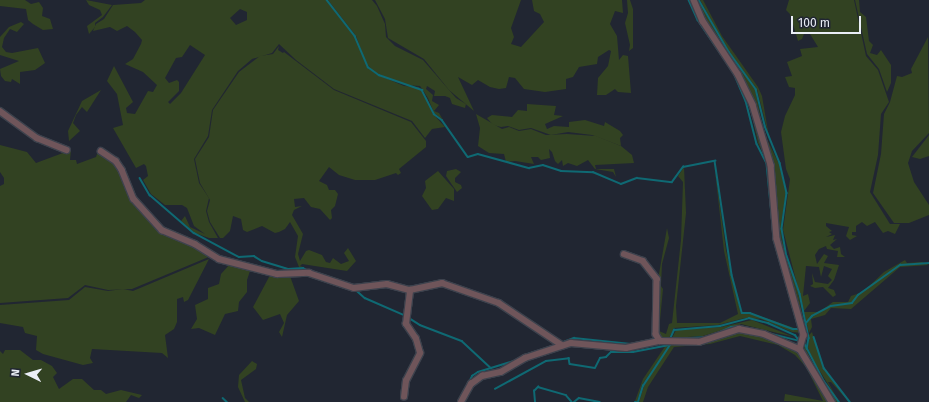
<!DOCTYPE html>
<html>
<head>
<meta charset="utf-8">
<style>
  body { margin:0 }
  #map { position:relative; width:929px; height:402px; overflow:hidden; background:#212632; font-family:"Fira Sans",sans-serif }
  div>[style] { position:absolute }
  .green>* { inset:0; background:#324222 }
  .stream>* { height:1.5px; margin:-0.75px; padding:0 0.75px; transform-origin:0.75px; border-radius:0.75px; background:#0f6973 }
  .roads { filter:drop-shadow(1px 0 #3d424d) drop-shadow(-1px 0 #3d424d) drop-shadow(0 1px #3d424d) drop-shadow(0 -1px #3d424d) }
  .minor>* { height:5.5px; margin:-2.75px; padding:0 2.75px; transform-origin:2.75px; border-radius:2.75px; background:#6f555a }
  span { translate:-50% -50%; white-space:nowrap; text-align:center; line-height:1.15; -webkit-text-stroke:3.5px #212632; paint-order:stroke }
  .north { position:absolute; left:8px; top:354px; width:40px; height:40px; -webkit-text-stroke:3px #212632; paint-order:stroke; rotate:275deg; font-size:11px; font-weight:700; line-height:16px; text-align:center; color:#eaeef6 }
  .north::after { content:''; display:block; margin:auto; width:14px; height:18px; background:#eaeef6; clip-path:polygon(50% 0,100% 100%,50% 72%,0 100%) }
  .scale { position:absolute; left:791px; top:16px; width:70px; height:18px; box-sizing:border-box; border:2px solid #eaeef6; border-top:0; padding-left:5px; font-size:12px; line-height:14px; white-space:nowrap; color:#eaeef6; -webkit-text-stroke:3px #212632; paint-order:stroke }
</style>
</head>
<body>
<div id="map">
  <div class="green">
    <div style="clip-path:polygon(0 0,25px 0,31px 4px,39px 2px,43px 8px,42px 16px,50px 19px,53px 29px,43px 30px,33px 24px,28px 20px,26px 9px,0 6px)"></div>
    <div style="clip-path:polygon(86px 0,112px 5px,103px 17px,95px 23px,95px 27px,89px 34px,87px 26px,102px 15px,100px 10px,89px 5px)"></div>
    <div style="clip-path:polygon(evenodd,145px 0,327px 0,355px 37px,368px 67px,376px 74px,404px 86px,419px 87px,427px 98px,433px 114px,445px 127px,432px 129px,425px 138px,412px 121px,334px 89px,296px 60px,279px 44px,272px 53px,252px 59px,238px 71px,212px 110px,208px 136px,194px 159px,199px 183px,209px 198px,206px 211px,209px 222px,218px 238px,209px 238px,195px 233px,181px 221px,185px 216px,190px 227px,205px 234px,194px 226px,187px 208px,182px 205px,165px 205px,151px 194px,143px 180px,148px 176px,146px 166px,144px 164px,136px 168px,113px 128px,123px 125px,117px 94px,107px 81px,114px 66px,133px 102px,126px 108px,127px 113px,135px 114px,148px 91px,153px 92px,157px 85px,143px 72px,125px 64px,133px 59px,141px 44px,142px 40px,135px 32px,127px 26px,117px 31px,110px 27px,93px 31px,96px 24px,104px 19px,113px 5px,141px 3px,145px 0,240px 9px,247px 12px,247px 20px,236px 25px,230px 18px,240px 9px,145px 0,190px 45px,205px 55px,181px 93px,170px 104px,168px 102px,179px 91px,179px 82px,177px 80px,169px 83px,165px 78px,176px 58px,182px 57px,190px 45px)"></div>
    <div style="clip-path:polygon(328px 0,372px 0,377px 6px,385px 24px,386px 37px,395px 46px,423px 60px,456px 98px,466px 104px,465px 108px,452px 104px,450px 98px,445px 96px,434px 96px,435px 91px,427px 86px,426px 89px,433px 95px,432px 101px,439px 105px,434px 111px,439px 113px,443px 120px,434px 113px,428px 98px,420px 86px,405px 85px,374px 72px,366px 63px,356px 36px)"></div>
    <div style="clip-path:polygon(375px 0,521px 0,511px 28px,514px 37px,511px 44px,521px 47px,544px 22px,540px 14px,534px 11px,532px 0,622px 0,623px 13px,615px 11px,610px 24px,617px 36px,619px 60px,623px 55px,628px 56px,631px 93px,618px 92px,615px 89px,606px 95px,597px 95px,598px 78px,608px 66px,611px 51px,609px 50px,598px 57px,597px 64px,579px 67px,573px 77px,566px 79px,566px 89px,545px 92px,524px 89px,515px 78px,509px 77px,506px 88px,499px 89px,490px 87px,478px 80px,472px 85px,458px 77px,474px 111px,449px 90px,424px 59px,388px 38px,385px 19px)"></div>
    <div style="clip-path:polygon(627px 0,630px 0,633px 9px,633px 48px,629px 51px,630px 45px,625px 23px,628px 13px)"></div>
    <div style="clip-path:polygon(690px 0,733px 68px,750px 101px,768px 159px,773px 214px,802px 333px,792px 332px,761px 319px,745px 318px,718px 325px,674px 328px,669px 338px,660px 337px,657px 333px,659px 274px,667px 228px,669px 238px,662px 264px,661px 286px,663px 289px,659px 331px,666px 334px,669px 324px,672px 323px,681px 240px,683px 182px,678px 176px,684px 167px,686px 213px,676px 306px,677px 323px,720px 323px,738px 314px,724px 251px,714px 162px,726px 250px,741px 314px,751px 313px,800px 330px,776px 240px,768px 164px,758px 143px,750px 108px,734px 73px,701px 23px)"></div>
    <div style="clip-path:polygon(695px 0,698px 0,728px 53px,755px 89px,764px 133px,779px 164px,786px 193px,781px 224px,782px 240px,798px 292px,806px 335px,805px 345px,811px 360px,838px 402px,834px 402px,803px 352px,803px 329px,778px 239px,773px 173px,754px 105px)"></div>
    <div style="clip-path:polygon(700px 0,703px 0,722px 36px,758px 87px,762px 96px,769px 137px,757px 89px,729px 52px)"></div>
    <div style="clip-path:polygon(789px 0,854px 0,866px 56px,878px 70px,889px 102px,881px 114px,878px 155px,870px 192px,890px 224px,900px 224px,895px 234px,888px 231px,883px 233px,875px 222px,867px 226px,862px 222px,856px 226px,856px 232px,852px 232px,852px 235px,857px 236px,850px 240px,846px 236px,849px 227px,826px 223px,826px 226px,832px 231px,829px 232px,832px 234px,826px 237px,835px 235px,833px 240px,837px 239px,830px 245px,834px 249px,840px 247px,841px 254px,845px 257px,837px 257px,838px 251px,827px 249px,826px 246px,819px 249px,815px 255px,817px 264px,824px 254px,828px 256px,824px 263px,839px 265px,834px 280px,828px 288px,834px 290px,836px 295px,833px 297px,823px 287px,815px 288px,810px 286px,813px 284px,812px 273px,815px 282px,828px 284px,832px 280px,828px 276px,832px 269px,824px 266px,821px 277px,819px 267px,806px 266px,803px 296px,808px 294px,810px 303px,804px 311px,783px 230px,790px 179px,786px 169px,781px 132px,785px 116px,795px 95px,795px 88px,789px 87px,785px 77px,792px 76px,787px 62px,802px 56px,800px 49px,818px 47px,810px 34px,804px 34px,802px 39px,798px 41px,790px 14px,786px 10px)"></div>
    <div style="clip-path:polygon(855px 0,859px 0,860px 12px,866px 17px,869px 41px,873px 45px,870px 53px,877px 55px,881px 50px,891px 65px,891px 83px,887px 92px,879px 69px,867px 54px)"></div>
    <div style="clip-path:polygon(21px 22px,24px 24px,17px 32px,10px 29px,4px 38px,2px 47px,6px 52px,12px 53px,38px 48px,45px 63px,35px 70px,20px 72px,20px 84px,12px 79px,11px 82px,5px 81px,1px 76px,0 69px,19px 61px,0 55px,0 37px,9px 27px)"></div>
    <div style="clip-path:polygon(928px 37px,929px 133px,912px 151px,908px 163px,914px 182px,929px 205px,929px 215px,909px 223px,894px 223px,873px 193px,881px 154px,884px 114px,890px 102px,897px 76px,902px 77px,912px 73px,911px 69px)"></div>
    <div style="clip-path:polygon(279px 46px,278px 50px,283px 53px,284px 52px,334px 90px,411px 122px,426px 141px,426px 147px,399px 169px,401px 173px,398px 175px,396px 173px,375px 180px,355px 180px,339px 175px,329px 167px,319px 181px,327px 185px,329px 190px,335px 190px,338px 194px,335px 206px,331px 210px,332px 218px,330px 220px,320px 209px,311px 207px,304px 198px,294px 199px,295px 207px,302px 206px,294px 210px,292px 215px,303px 234px,298px 254px,300px 261px,306px 251px,309px 250px,322px 255px,326px 262px,330px 263px,333px 258px,341px 264px,349px 261px,344px 253px,348px 248px,356px 261px,347px 271px,302px 264px,300px 266px,303px 267px,299px 267px,295px 257px,298px 236px,290px 222px,285px 229px,279px 232px,275px 233px,262px 226px,247px 232px,243px 230px,241px 219px,233px 216px,230px 231px,223px 238px,220px 238px,210px 222px,207px 211px,210px 200px,200px 183px,195px 159px,209px 137px,213px 110px,239px 72px,260px 56px,273px 54px)"></div>
    <div style="clip-path:polygon(101px 90px,87px 112px,82px 107px,76px 115px,73px 123px,80px 131px,69px 141px,68px 131px,82px 101px)"></div>
    <div style="clip-path:polygon(527px 104px,556px 106px,554px 115px,563px 116px,545px 124px,547px 129px,554px 126px,569px 127px,569px 122px,585px 120px,604px 126px,605px 122px,620px 131px,623px 135px,620px 138px,621px 146px,592px 135px,568px 132px,551px 135px,531px 128px,519px 130px,508px 126px,501px 127px,493px 125px,487px 118px,492px 115px,512px 117px,518px 110px,527px 111px)"></div>
    <div style="clip-path:polygon(476px 114px,502px 129px,509px 127px,519px 131px,531px 129px,546px 135px,567px 134px,596px 136px,621px 146px,632px 155px,634px 163px,595px 165px,596px 169px,614px 169px,616px 177px,613px 172px,595px 169px,588px 160px,577px 166px,568px 163px,563px 166px,562px 160px,558px 164px,555px 161px,552px 152px,549px 149px,550px 158px,541px 160px,538px 157px,531px 157px,534px 164px,515px 161px,506px 162px,504px 154px,489px 153px,478px 146px,480px 128px)"></div>
    <div style="clip-path:polygon(929px 135px,929px 156px,920px 159px,912px 157px)"></div>
    <div style="clip-path:polygon(0 145px,27px 152px,36px 163px,71px 150px,70px 160px,76px 160px,77px 164px,96px 157px,98px 151px,101px 152px,115px 161px,129px 190px,158px 228px,211px 256px,132px 289px,108px 290px,85px 285px,68px 298px,0 303px,0 186px,4px 184px,4px 178px,0 172px)"></div>
    <div style="clip-path:polygon(456px 169px,461px 172px,455px 178px,455px 182px,461px 185px,462px 188px,457px 192px,446px 176px,447px 171px)"></div>
    <div style="clip-path:polygon(438px 171px,454px 189px,454px 201px,446px 198px,438px 209px,432px 210px,422px 196px,426px 188px,425px 181px)"></div>
    <div style="clip-path:polygon(209px 259px,188px 300px,184px 302px,183px 297px,177px 299px,177px 322px,174px 329px,165px 335px,168px 358px,162px 353px,92px 349px,90px 358px,93px 363px,83px 365px,43px 354px,36px 350px,37px 336px,25px 333px,23px 327px,0 323px,0 305px,69px 300px,85px 287px,108px 291px,123px 289px,133px 291px)"></div>
    <div style="clip-path:polygon(905px 260px,907px 263px,922px 262px,929px 265px,900px 267px,851px 309px,831px 308px,825px 315px,811px 319px,812px 327px,809px 333px,804px 312px,819px 312px,833px 302px,848px 302px,851px 296px,863px 292px,884px 272px)"></div>
    <div style="clip-path:polygon(230px 264px,251px 268px,247px 280px,247px 292px,239px 302px,238px 311px,225px 314px,215px 335px,199px 328px,191px 329px,197px 319px,195px 305px,208px 299px,208px 288px,219px 284px,221px 274px)"></div>
    <div style="clip-path:polygon(290px 276px,299px 301px,287px 315px,282px 337px,279px 332px,284px 323px,280px 314px,263px 320px,253px 307px,269px 277px)"></div>
    <div style="clip-path:polygon(752px 320px,794px 337px,741px 324px,703px 336px,672px 338px,676px 330px,721px 327px)"></div>
    <div style="clip-path:polygon(740px 331px,763px 335px,797px 350px,829px 402px,784px 401px,785px 394px,823px 401px,806px 367px,795px 355px,778px 345px,740px 336px,710px 344px,674px 347px,648px 387px,643px 402px,639px 402px,644px 386px,671px 343px,704px 343px)"></div>
    <div style="clip-path:polygon(812px 332px,823px 368px,849px 402px,831px 382px,828px 382px,839px 402px,813px 360px,808px 348px,809px 335px)"></div>
    <div style="clip-path:polygon(666px 345px,669px 346px,642px 385px,637px 402px,635px 401px,643px 379px)"></div>
    <div style="clip-path:polygon(5px 350px,20px 350px,33px 360px,41px 360px,52px 366px,57px 373px,53px 377px,59px 389px,73px 379px,82px 379px,94px 390px,101px 390px,106px 394px,121px 390px,142px 395px,139px 398px,131px 395px,126px 402px,0 402px,0 351px,3px 354px)"></div>
    <div style="clip-path:polygon(252px 361px,257px 364px,256px 369px,241px 380px,245px 398px,249px 402px,245px 402px,238px 387px,239px 375px)"></div>
  </div>
  <div class="stream">
    <div style="left:327px;top:0;width:46px;rotate:52.1deg"></div>
    <div style="left:355px;top:36px;width:34px;rotate:67deg"></div>
    <div style="left:368px;top:67px;width:14px;rotate:36deg"></div>
    <div style="left:379px;top:75px;width:46px;rotate:19.2deg"></div>
    <div style="left:422px;top:90px;width:27px;rotate:63deg"></div>
    <div style="left:434px;top:114px;width:10px;rotate:37deg"></div>
    <div style="left:442px;top:120px;width:45px;rotate:54.9deg"></div>
    <div style="left:468px;top:157px;width:10px;rotate:-17deg"></div>
    <div style="left:478px;top:154px;width:53px;rotate:15.4deg"></div>
    <div style="left:529px;top:168px;width:14px;rotate:-12deg"></div>
    <div style="left:543px;top:165px;width:19px;rotate:18deg"></div>
    <div style="left:561px;top:171px;width:32px;rotate:2deg"></div>
    <div style="left:593px;top:172px;width:30px;rotate:23deg"></div>
    <div style="left:621px;top:184px;width:17px;rotate:-21deg"></div>
    <div style="left:637px;top:178px;width:35px;rotate:7deg"></div>
    <div style="left:672px;top:182px;width:19px;rotate:-54deg"></div>
    <div style="left:683px;top:167px;width:33px;rotate:-11deg"></div>
    <div style="left:715px;top:161px;width:115px;rotate:81.5deg"></div>
    <div style="left:732px;top:275px;width:39px;rotate:75deg"></div>
    <div style="left:742px;top:313px;width:8px"></div>
    <div style="left:750px;top:313px;width:46px;rotate:20.4deg"></div>
    <div style="left:793px;top:329px;width:6px"></div>
    <div style="left:799px;top:329px;width:3px;rotate:-90deg"></div>
    <div style="left:689px;top:0;width:22px;rotate:66deg"></div>
    <div style="left:698px;top:20px;width:64px;rotate:55.8deg"></div>
    <div style="left:734px;top:73px;width:30px;rotate:67deg"></div>
    <div style="left:746px;top:101px;width:44px;rotate:75.7deg"></div>
    <div style="left:757px;top:144px;width:22px;rotate:63deg"></div>
    <div style="left:767px;top:164px;width:72px;rotate:84.4deg"></div>
    <div style="left:699px;top:0;width:60px;rotate:60deg"></div>
    <div style="left:729px;top:52px;width:46px;rotate:53.9deg"></div>
    <div style="left:756px;top:89px;width:38px;rotate:76deg"></div>
    <div style="left:765px;top:126px;width:40px;rotate:68deg"></div>
    <div style="left:780px;top:163px;width:31px;rotate:77deg"></div>
    <div style="left:787px;top:193px;width:36px;rotate:98deg"></div>
    <div style="left:782px;top:229px;width:27px;rotate:80deg"></div>
    <div style="left:787px;top:256px;width:40px;rotate:71.1deg"></div>
    <div style="left:800px;top:294px;width:45px;rotate:78.4deg"></div>
    <div style="left:809px;top:338px;width:11px;rotate:100deg"></div>
    <div style="left:140px;top:178px;width:20px;rotate:60deg"></div>
    <div style="left:150px;top:195px;width:58px;rotate:40.8deg"></div>
    <div style="left:194px;top:233px;width:51px;rotate:28.1deg"></div>
    <div style="left:239px;top:257px;width:15px;rotate:-4deg"></div>
    <div style="left:254px;top:256px;width:9px;rotate:32deg"></div>
    <div style="left:262px;top:261px;width:27px;rotate:17deg"></div>
    <div style="left:288px;top:269px;width:15px;rotate:-4deg"></div>
    <div style="left:303px;top:268px;width:7px;rotate:27deg"></div>
    <div style="left:356px;top:290px;width:12px;rotate:42deg"></div>
    <div style="left:365px;top:298px;width:43px;rotate:23.6deg"></div>
    <div style="left:409px;top:318px;width:13px;rotate:32deg"></div>
    <div style="left:420px;top:325px;width:45px;rotate:20.9deg"></div>
    <div style="left:462px;top:341px;width:40px;rotate:43deg"></div>
    <div style="left:806px;top:323px;width:9px;rotate:-49deg"></div>
    <div style="left:812px;top:316px;width:21px;rotate:-28deg"></div>
    <div style="left:831px;top:306px;width:21px;rotate:-8deg"></div>
    <div style="left:852px;top:303px;width:10px;rotate:-53deg"></div>
    <div style="left:858px;top:295px;width:52px;rotate:-35.5deg"></div>
    <div style="left:900px;top:265px;width:29px;rotate:-4deg"></div>
    <div style="left:720px;top:332px;width:12px;rotate:-24deg"></div>
    <div style="left:731px;top:327px;width:9px;rotate:-6deg"></div>
    <div style="left:740px;top:326px;width:62px;rotate:14deg"></div>
    <div style="left:814px;top:337px;width:33px;rotate:72deg"></div>
    <div style="left:824px;top:368px;width:43px;rotate:52.6deg"></div>
    <div style="left:670px;top:339px;width:10px;rotate:-66deg"></div>
    <div style="left:674px;top:330px;width:46px;rotate:-5deg"></div>
    <div style="left:720px;top:326px;width:30px;rotate:-15deg"></div>
    <div style="left:749px;top:318px;width:20px;rotate:15deg"></div>
    <div style="left:768px;top:323px;width:30px;rotate:24deg"></div>
    <div style="left:795px;top:335px;width:6px;rotate:51deg"></div>
    <div style="left:671px;top:339px;width:34px;rotate:-3deg"></div>
    <div style="left:561px;top:343px;width:14px;rotate:-21deg"></div>
    <div style="left:574px;top:338px;width:57px;rotate:6deg"></div>
    <div style="left:805px;top:344px;width:42px;rotate:62.8deg"></div>
    <div style="left:824px;top:381px;width:26px;rotate:54deg"></div>
    <div style="left:528px;top:354px;width:14px;rotate:-17deg"></div>
    <div style="left:495px;top:389px;width:58px;rotate:-28.8deg"></div>
    <div style="left:546px;top:361px;width:23px;rotate:-7deg"></div>
    <div style="left:569px;top:358px;width:6px;rotate:81deg"></div>
    <div style="left:570px;top:364px;width:25px;rotate:9deg"></div>
    <div style="left:595px;top:368px;width:11px;rotate:-63deg"></div>
    <div style="left:600px;top:358px;width:6px;rotate:-9deg"></div>
    <div style="left:606px;top:357px;width:7px;rotate:-45deg"></div>
    <div style="left:611px;top:352px;width:22px"></div>
    <div style="left:633px;top:352px;width:38px;rotate:-11deg"></div>
    <div style="left:464px;top:392px;width:18px;rotate:-63deg"></div>
    <div style="left:472px;top:376px;width:7px;rotate:-34deg"></div>
    <div style="left:478px;top:372px;width:41px;rotate:-17.1deg"></div>
    <div style="left:223px;top:398px;width:6px;rotate:45deg"></div>
    <div style="left:535px;top:402px;width:11px;rotate:-95deg"></div>
    <div style="left:534px;top:391px;width:6px;rotate:-45deg"></div>
    <div style="left:538px;top:387px;width:29px;rotate:16deg"></div>
    <div style="left:566px;top:395px;width:9px;rotate:49deg"></div>
    <div style="left:574px;top:402px;width:6px;rotate:-39deg"></div>
    <div style="left:579px;top:398px;width:21px;rotate:11deg"></div>
    <div style="left:635px;top:402px;width:1px"></div>
    <div style="left:638px;top:402px;width:17px;rotate:-73deg"></div>
    <div style="left:643px;top:386px;width:49px;rotate:-56.6deg"></div>
  </div>
  <div class="roads">
    <div class="minor">
      <div style="left:694px;top:0;width:23px;rotate:67deg"></div>
      <div style="left:703px;top:21px;width:64px;rotate:56.6deg"></div>
      <div style="left:738px;top:74px;width:34px;rotate:64deg"></div>
      <div style="left:753px;top:105px;width:63px;rotate:73.3deg"></div>
      <div style="left:771px;top:165px;width:74px;rotate:85.4deg"></div>
      <div style="left:777px;top:239px;width:100px;rotate:74.3deg"></div>
      <div style="left:804px;top:335px;width:15px;rotate:106deg"></div>
      <div style="left:0;top:111px;width:46px;rotate:36.1deg"></div>
      <div style="left:37px;top:138px;width:32px;rotate:22deg"></div>
      <div style="left:101px;top:151px;width:18px;rotate:34deg"></div>
      <div style="left:116px;top:161px;width:11px;rotate:56deg"></div>
      <div style="left:122px;top:170px;width:31px;rotate:68deg"></div>
      <div style="left:134px;top:199px;width:42px;rotate:47.9deg"></div>
      <div style="left:162px;top:230px;width:36px;rotate:23deg"></div>
      <div style="left:195px;top:244px;width:28px;rotate:32deg"></div>
      <div style="left:219px;top:259px;width:60px;rotate:14.5deg"></div>
      <div style="left:277px;top:274px;width:32px;rotate:-2deg"></div>
      <div style="left:309px;top:273px;width:47px;rotate:18.4deg"></div>
      <div style="left:354px;top:288px;width:33px;rotate:-7deg"></div>
      <div style="left:387px;top:284px;width:24px;rotate:15deg"></div>
      <div style="left:410px;top:290px;width:33px;rotate:-12deg"></div>
      <div style="left:442px;top:283px;width:60px;rotate:19.3deg"></div>
      <div style="left:499px;top:303px;width:76px;rotate:33.7deg"></div>
      <div style="left:624px;top:254px;width:20px;rotate:20deg"></div>
      <div style="left:643px;top:261px;width:23px;rotate:52deg"></div>
      <div style="left:657px;top:279px;width:55px;rotate:91deg"></div>
      <div style="left:656px;top:334px;width:8px;rotate:60deg"></div>
      <div style="left:404px;top:397px;width:16px;rotate:-83deg"></div>
      <div style="left:406px;top:381px;width:31px;rotate:-63deg"></div>
      <div style="left:420px;top:353px;width:15px;rotate:-106deg"></div>
      <div style="left:416px;top:339px;width:18px;rotate:-124deg"></div>
      <div style="left:406px;top:324px;width:34px;rotate:-83deg"></div>
      <div style="left:461px;top:402px;width:21px;rotate:-61deg"></div>
      <div style="left:471px;top:384px;width:14px;rotate:-36deg"></div>
      <div style="left:482px;top:376px;width:19px;rotate:-12deg"></div>
      <div style="left:501px;top:372px;width:28px;rotate:-30deg"></div>
      <div style="left:525px;top:358px;width:48px;rotate:-18.1deg"></div>
      <div style="left:571px;top:343px;width:55px;rotate:5.2deg"></div>
      <div style="left:626px;top:348px;width:35px;rotate:-12deg"></div>
      <div style="left:660px;top:341px;width:39px;rotate:1deg"></div>
      <div style="left:699px;top:342px;width:42px;rotate:-18deg"></div>
      <div style="left:739px;top:329px;width:25px;rotate:11deg"></div>
      <div style="left:764px;top:334px;width:39px;rotate:23deg"></div>
      <div style="left:800px;top:349px;width:62px;rotate:58.9deg"></div>
    </div>
  </div>
  <div class="north">N</div>
  <div class="scale">100 m</div>
</div>
</body>
</html>
